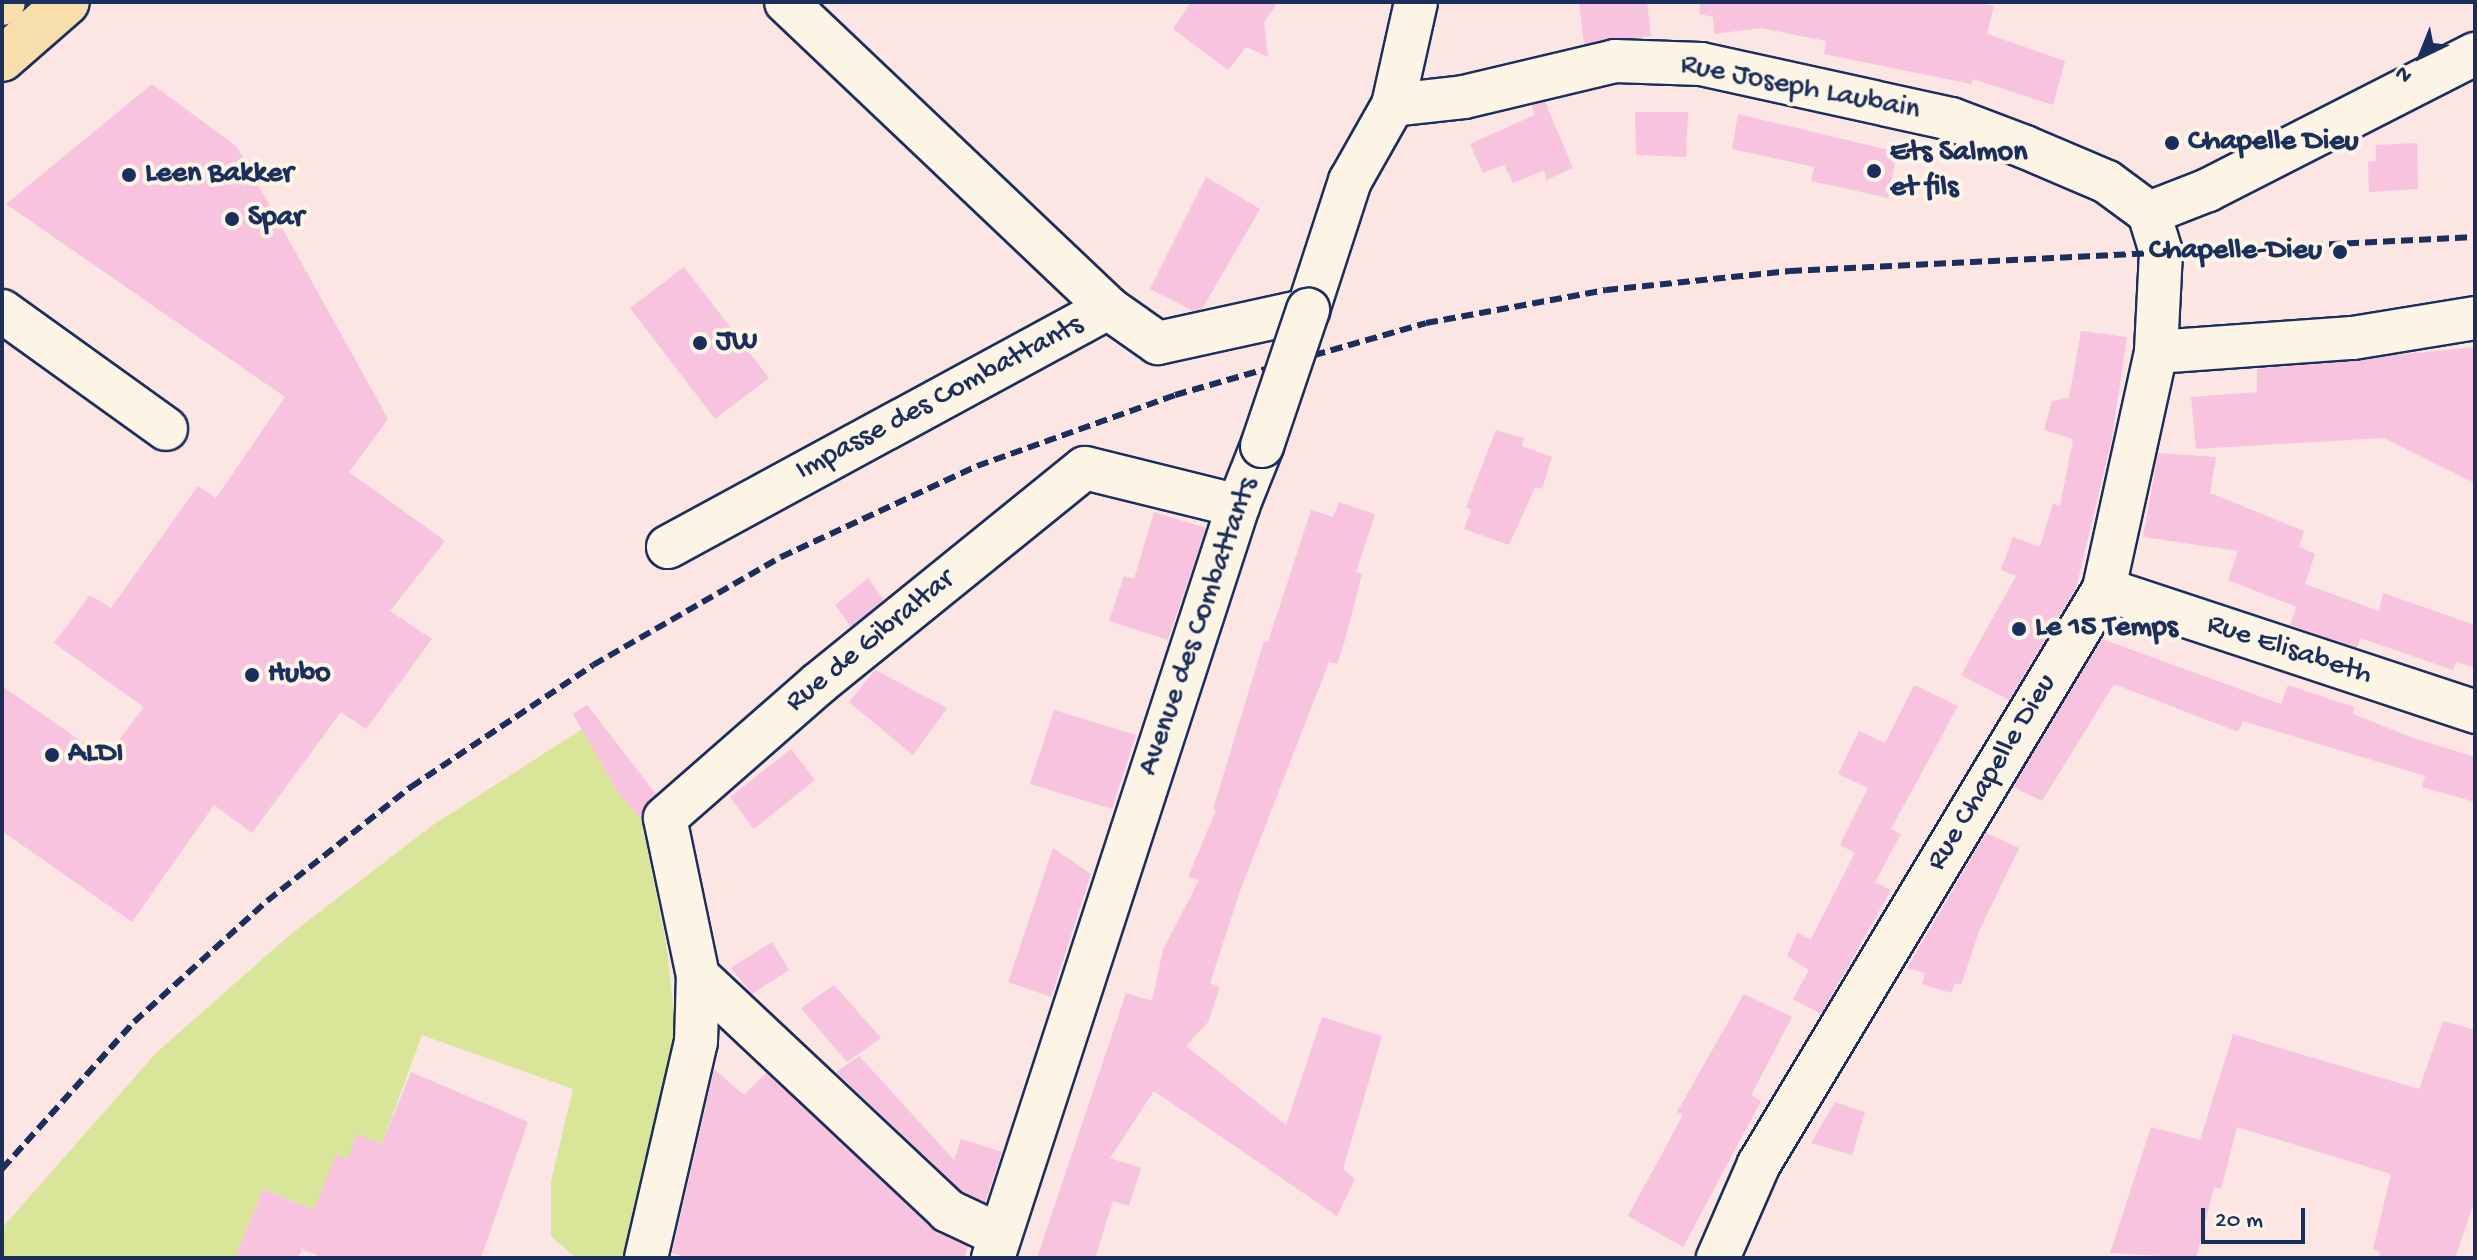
<!DOCTYPE html>
<html>
<head>
<meta charset="utf-8">
<style>
  body { margin:0 }
  #map { position:relative; width:2477px; height:1260px; overflow:hidden; background:#fbe6e3; font-family:"Gochi Hand",sans-serif }
  div>[style] { position:absolute }
  .green>* { inset:0; background:#d9e699 }
  .building>* { inset:0; background:#f8c3df }
  .roads { filter:drop-shadow(2px 0 #1b2f5e) drop-shadow(-2px 0 #1b2f5e) drop-shadow(0 2px #1b2f5e) drop-shadow(0 -2px #1b2f5e) }
  .minor>* { height:42px; margin:-21px; padding:0 21px; transform-origin:21px; border-radius:21px; background:#fcf5e5 }
  .major>* { height:44px; margin:-22px; padding:0 22px; transform-origin:22px; border-radius:22px; background:#f8deab }
  .rail>* { height:6px; margin-top:-3px; transform-origin:0; background:repeating-linear-gradient(90deg,#1b2f5e 0 12px,transparent 0 18px) }
  .bridges { filter:drop-shadow(2px 0 #1b2f5e) drop-shadow(-2px 0 #1b2f5e) drop-shadow(0 2px #1b2f5e) drop-shadow(0 -2px #1b2f5e) }
  .minor-bridge>* { height:42px; margin:-21px; padding:0 21px; transform-origin:21px; border-radius:21px; background:#fcf5e5 }
  .dots>* { width:22px; height:22px; translate:-50% -50%; box-sizing:border-box; border:4px solid #fcf5e5; border-radius:50% }
  span { translate:-50% -50%; white-space:nowrap; text-align:center; line-height:1.15; -webkit-text-stroke:8px #fcf5e5; paint-order:stroke }
  .street-label { font-size:30px; color:#1b2f5e }
  .poi-label { font-size:30px; color:#1b2f5e; font-weight:700 }
  .left { translate:0 -50%; text-align:left }
  .right { translate:-100% -50%; text-align:right }
  .frame { position:absolute; inset:0; border:4px solid #1b2f5e; pointer-events:none }
  .north { position:absolute; left:2381px; top:16px; width:80px; height:80px; -webkit-text-stroke:6px #fcf5e5; paint-order:stroke; rotate:223deg; font-size:22px; font-weight:700; line-height:32px; text-align:center; color:#1b2f5e }
  .north::after { content:''; display:block; margin:auto; width:28px; height:36px; background:#1b2f5e; clip-path:polygon(50% 0,100% 100%,50% 72%,0 100%) }
  .scale { position:absolute; left:2201px; top:1208px; width:104px; height:36px; box-sizing:border-box; border:4px solid #1b2f5e; border-top:0; padding-left:10px; font-size:24px; line-height:28px; white-space:nowrap; color:#1b2f5e; -webkit-text-stroke:6px #fcf5e5; paint-order:stroke }
</style>
</head>
<body>
<div id="map">
  <div class="green">
    <div style="clip-path:polygon(582px 729px,618px 793px,641px 819px,666px 942px,678px 1048px,632px 1258px,576px 1258px,551px 1236px,551px 1181px,573px 1089px,422px 1035px,382px 1144px,348px 1159px,336px 1154px,317px 1211px,263px 1189px,235px 1258px,2px 1256px,2px 1228px,156px 1053px,292px 933px,433px 825px)"></div>
  </div>
  <div class="building">
    <div style="clip-path:polygon(1191px 2px,1278px 2px,1264px 22px,1268px 57px,1246px 47px,1228px 70px,1173px 29px)"></div>
    <div style="clip-path:polygon(1579px 2px,1647px 2px,1651px 36px,1584px 44px)"></div>
    <div style="clip-path:polygon(1700px 2px,1973px 2px,1994px 6px,1987px 34px,2065px 61px,2053px 105px,1973px 79px,1971px 84px,1824px 54px,1826px 41px,1761px 28px,1714px 34px,1713px 17px,1699px 14px)"></div>
    <div style="clip-path:polygon(152px 84px,237px 147px,388px 419px,349px 472px,445px 541px,390px 611px,432px 639px,366px 729px,341px 712px,252px 833px,214px 805px,132px 922px,2px 831px,2px 686px,105px 758px,144px 707px,54px 643px,90px 595px,111px 608px,198px 486px,216px 498px,285px 397px,6px 204px)"></div>
    <div style="clip-path:polygon(1545px 102px,1573px 168px,1546px 180px,1544px 170px,1513px 183px,1504px 165px,1483px 173px,1470px 144px,1534px 115px,1532px 105px)"></div>
    <div style="clip-path:polygon(1635px 112px,1688px 112px,1686px 157px,1636px 155px)"></div>
    <div style="clip-path:polygon(1738px 114px,1897px 152px,1888px 198px,1811px 181px,1814px 167px,1732px 149px)"></div>
    <div style="clip-path:polygon(2417px 143px,2418px 189px,2369px 192px,2368px 162px,2376px 161px,2376px 145px)"></div>
    <div style="clip-path:polygon(1206px 177px,1260px 209px,1202px 309px,1193px 311px,1150px 289px)"></div>
    <div style="clip-path:polygon(684px 267px,769px 378px,715px 419px,630px 308px)"></div>
    <div style="clip-path:polygon(2081px 331px,2127px 337px,2111px 443px,2076px 588px,2009px 700px,1961px 675px,2016px 576px,2001px 570px,2013px 537px,2040px 547px,2053px 503px,2060px 506px,2073px 439px,2044px 430px,2052px 401px,2069px 398px)"></div>
    <div style="clip-path:polygon(2475px 347px,2475px 483px,2384px 438px,2196px 449px,2191px 397px,2257px 392px,2257px 369px)"></div>
    <div style="clip-path:polygon(1496px 430px,1524px 438px,1522px 446px,1552px 457px,1542px 489px,1535px 487px,1509px 545px,1464px 529px,1471px 510px,1466px 507px)"></div>
    <div style="clip-path:polygon(2158px 453px,2216px 457px,2210px 493px,2304px 531px,2299px 547px,2315px 554px,2305px 584px,2379px 611px,2383px 593px,2475px 625px,2475px 668px,2456px 662px,2453px 670px,2360px 638px,2357px 648px,2290px 625px,2301px 593px,2297px 607px,2228px 580px,2238px 551px,2143px 537px)"></div>
    <div style="clip-path:polygon(1339px 502px,1375px 514px,1356px 572px,1362px 574px,1345px 640px,1337px 664px,1329px 662px,1240px 891px,1210px 983px,1220px 987px,1208px 1022px,1186px 1046px,1286px 1125px,1322px 1017px,1382px 1036px,1343px 1169px,1355px 1179px,1337px 1216px,1154px 1091px,1110px 1158px,1141px 1168px,1129px 1206px,1113px 1201px,1095px 1258px,1037px 1258px,1126px 993px,1152px 1001px,1163px 950px,1199px 880px,1188px 877px,1216px 810px,1213px 809px,1264px 641px,1268px 642px,1311px 510px,1333px 517px)"></div>
    <div style="clip-path:polygon(1154px 512px,1206px 528px,1168px 640px,1109px 621px,1124px 576px,1134px 579px)"></div>
    <div style="clip-path:polygon(868px 578px,884px 600px,851px 627px,835px 605px)"></div>
    <div style="clip-path:polygon(2102px 639px,2281px 704px,2288px 685px,2354px 707px,2353px 714px,2416px 739px,2475px 757px,2475px 802px,2422px 787px,2425px 776px,2243px 721px,2238px 732px,2114px 684px,2042px 801px,2013px 787px)"></div>
    <div style="clip-path:polygon(875px 670px,947px 708px,913px 755px,849px 702px)"></div>
    <div style="clip-path:polygon(1914px 685px,1958px 706px,1891px 829px,1901px 834px,1875px 882px,1891px 890px,1821px 1014px,1793px 999px,1809px 970px,1787px 956px,1797px 933px,1811px 939px,1855px 853px,1840px 845px,1868px 788px,1838px 774px,1859px 731px,1885px 743px)"></div>
    <div style="clip-path:polygon(587px 705px,656px 794px,641px 819px,618px 793px,573px 714px)"></div>
    <div style="clip-path:polygon(1054px 710px,1136px 735px,1112px 809px,1030px 784px)"></div>
    <div style="clip-path:polygon(791px 749px,815px 780px,754px 829px,730px 797px)"></div>
    <div style="clip-path:polygon(1986px 833px,2019px 848px,1979px 931px,1961px 985px,1955px 983px,1951px 993px,1922px 984px,1925px 973px,1907px 968px)"></div>
    <div style="clip-path:polygon(1053px 848px,1091px 874px,1051px 997px,1008px 982px)"></div>
    <div style="clip-path:polygon(772px 942px,789px 970px,752px 994px,731px 968px)"></div>
    <div style="clip-path:polygon(834px 985px,881px 1038px,847px 1062px,801px 1008px)"></div>
    <div style="clip-path:polygon(1744px 994px,1792px 1017px,1751px 1095px,1761px 1101px,1683px 1247px,1628px 1216px,1683px 1115px,1677px 1112px)"></div>
    <div style="clip-path:polygon(2443px 1021px,2475px 1030px,2475px 1200px,2455px 1258px,2378px 1258px,2380px 1252px,2373px 1249px,2391px 1174px,2237px 1127px,2221px 1189px,2214px 1187px,2196px 1258px,2110px 1253px,2151px 1127px,2200px 1140px,2233px 1034px,2419px 1089px)"></div>
    <div style="clip-path:polygon(859px 1056px,954px 1160px,961px 1139px,1002px 1152px,985px 1202px,962px 1191px,836px 1072px)"></div>
    <div style="clip-path:polygon(714px 1069px,744px 1095px,766px 1073px,932px 1228px,968px 1247px,964px 1258px,691px 1258px,672px 1253px)"></div>
    <div style="clip-path:polygon(411px 1072px,528px 1122px,481px 1258px,323px 1258px,302px 1249px,298px 1258px,235px 1258px,263px 1189px,314px 1210px,336px 1154px,348px 1159px,356px 1134px,382px 1144px)"></div>
    <div style="clip-path:polygon(1835px 1102px,1865px 1112px,1852px 1155px,1811px 1143px)"></div>
  </div>
  <div class="roads">
    <div class="minor">
      <div style="left:786px;top:2px;width:444px;rotate:43.5deg"></div>
      <div style="left:1393px;top:105px;width:71px;rotate:-6.4deg"></div>
      <div style="left:1464px;top:97px;width:155px;rotate:-13.4deg"></div>
      <div style="left:1615px;top:61px;width:86px;rotate:2deg"></div>
      <div style="left:1701px;top:64px;width:256px;rotate:12.4deg"></div>
      <div style="left:1951px;top:119px;width:79px;rotate:20.7deg"></div>
      <div style="left:2025px;top:147px;width:89px;rotate:23.1deg"></div>
      <div style="left:2107px;top:182px;width:52px;rotate:36.4deg"></div>
      <div style="left:2149px;top:213px;width:41px;rotate:72.9deg"></div>
      <div style="left:2161px;top:252px;width:100px;rotate:92.9deg"></div>
      <div style="left:2156px;top:352px;width:243px;rotate:102.4deg"></div>
      <div style="left:2104px;top:589px;width:671px;rotate:120.96deg"></div>
      <div style="left:1759px;top:1164px;width:103px;rotate:113.6deg"></div>
      <div style="left:2149px;top:213px;width:63px;rotate:-21.3deg"></div>
      <div style="left:2208px;top:190px;width:300px;rotate:-27deg"></div>
      <div style="left:2px;top:311px;width:202px;rotate:35.7deg"></div>
      <div style="left:2156px;top:352px;width:197px;rotate:-4.1deg"></div>
      <div style="left:2353px;top:338px;width:124px;rotate:-9.3deg"></div>
      <div style="left:668px;top:547px;width:501px;rotate:-28.51deg"></div>
      <div style="left:1108px;top:308px;width:61px;rotate:35deg"></div>
      <div style="left:1158px;top:343px;width:154px;rotate:-12.4deg"></div>
      <div style="left:1308px;top:310px;width:136px;rotate:-72deg"></div>
      <div style="left:1350px;top:181px;width:87px;rotate:-60.5deg"></div>
      <div style="left:1393px;top:105px;width:106px;rotate:-77.4deg"></div>
      <div style="left:2104px;top:589px;width:391px;rotate:18.3deg"></div>
      <div style="left:698px;top:976px;width:343px;rotate:43.2deg"></div>
      <div style="left:948px;top:1211px;width:56px;rotate:25.2deg"></div>
      <div style="left:646px;top:1258px;width:222px;rotate:-77deg"></div>
      <div style="left:696px;top:1042px;width:66px;rotate:-88.3deg"></div>
      <div style="left:698px;top:976px;width:161px;rotate:-101.8deg"></div>
      <div style="left:665px;top:818px;width:203px;rotate:-41.2deg"></div>
      <div style="left:818px;top:684px;width:343px;rotate:-39deg"></div>
      <div style="left:1085px;top:468px;width:158px;rotate:13.9deg"></div>
      <div style="left:993px;top:1258px;width:791px;rotate:-71.95deg"></div>
      <div style="left:1238px;top:506px;width:65px;rotate:-68.2deg"></div>
    </div>
    <div class="major">
      <div style="left:2px;top:3px;width:1px;rotate:-45deg"></div>
      <div style="left:2px;top:59px;width:86px;rotate:-41.2deg"></div>
    </div>
  </div>
  <div class="rail">
    <div style="left:2px;top:1169px;width:198px;rotate:-48.1deg"></div>
    <div style="left:134px;top:1022px;width:180px;rotate:-42.3deg"></div>
    <div style="left:267px;top:901px;width:184px;rotate:-38.4deg"></div>
    <div style="left:411px;top:787px;width:219px;rotate:-33.8deg"></div>
    <div style="left:593px;top:665px;width:217px;rotate:-29.9deg"></div>
    <div style="left:781px;top:557px;width:216px;rotate:-24.9deg"></div>
    <div style="left:977px;top:466px;width:210px;rotate:-19.7deg"></div>
    <div style="left:1175px;top:395px;width:261px;rotate:-16deg"></div>
    <div style="left:1426px;top:323px;width:183px;rotate:-10.4deg"></div>
    <div style="left:1606px;top:290px;width:185px;rotate:-5.9deg"></div>
    <div style="left:1790px;top:271px;width:686px;rotate:-2.84deg"></div>
  </div>
  <div class="bridges">
    <div class="minor-bridge">
      <div style="left:1262px;top:446px;width:144px;rotate:-71.3deg"></div>
    </div>
  </div>
  <div class="dots">
    <div style="left:2172px;top:143px;background:#1b2f5e"></div>
    <div style="left:1874px;top:171px;background:#1b2f5e"></div>
    <div style="left:129px;top:175px;background:#1b2f5e"></div>
    <div style="left:232px;top:219px;background:#1b2f5e"></div>
    <div style="left:2340px;top:252px;background:#1b2f5e"></div>
    <div style="left:700px;top:343px;background:#1b2f5e"></div>
    <div style="left:2019px;top:629px;background:#1b2f5e"></div>
    <div style="left:252px;top:675px;background:#1b2f5e"></div>
    <div style="left:52px;top:755px;background:#1b2f5e"></div>
  </div>
  <div class="street-label">
    <span style="left:1800px;top:89px;rotate:11deg">Rue Joseph Laubain</span>
    <span style="left:940px;top:399px;rotate:-28deg">Impasse des Combattants</span>
    <span style="left:1200px;top:627px;rotate:-71deg">Avenue des Combattants</span>
    <span style="left:871px;top:642px;rotate:-39deg">Rue de Gibraltar</span>
    <span style="left:2289px;top:651px;rotate:18deg">Rue Elisabeth</span>
    <span style="left:1993px;top:773px;rotate:-59deg">Rue Chapelle Dieu</span>
  </div>
  <div class="poi-label">
    <span class="left" style="left:2188px;top:143px">Chapelle Dieu</span>
    <span class="left" style="left:1890px;top:171px">Ets Salmon<br>et fils</span>
    <span class="left" style="left:145px;top:175px">Leen Bakker</span>
    <span class="left" style="left:248px;top:219px">Spar</span>
    <span class="right" style="left:2322px;top:252px">Chapelle-Dieu</span>
    <span class="left" style="left:716px;top:343px">JW</span>
    <span class="left" style="left:2035px;top:629px">Le 15 Temps</span>
    <span class="left" style="left:268px;top:675px">Hubo</span>
    <span class="left" style="left:68px;top:755px">ALDI</span>
  </div>
  <div class="frame"></div>
  <div class="north">N</div>
  <div class="scale">20 m</div>
</div>
</body>
</html>
